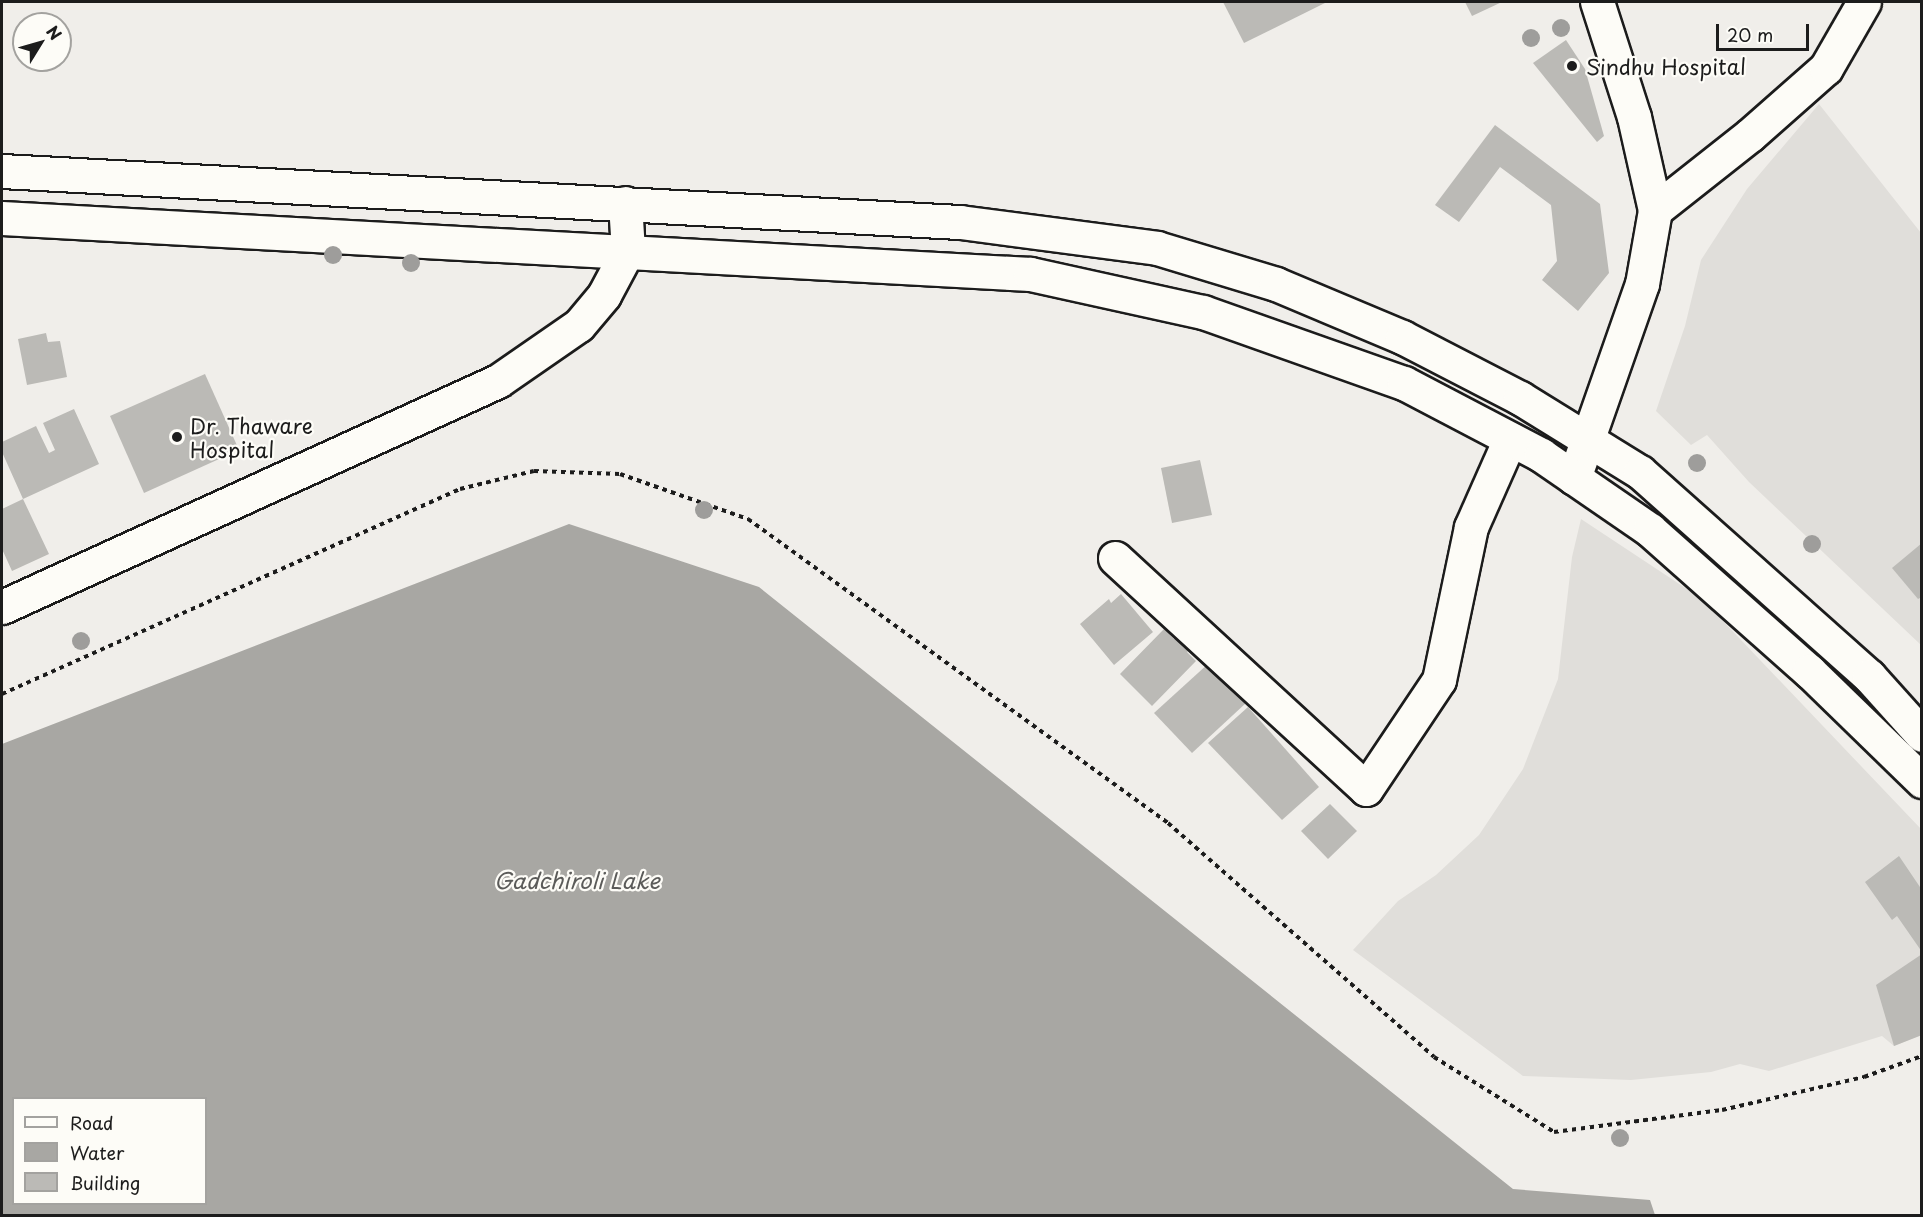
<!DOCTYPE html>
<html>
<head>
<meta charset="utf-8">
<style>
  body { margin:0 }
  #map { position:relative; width:1923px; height:1217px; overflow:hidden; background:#f0eeea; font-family:"Playpen Sans",sans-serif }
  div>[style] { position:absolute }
  .built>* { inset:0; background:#e0deda }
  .water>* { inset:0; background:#a8a7a3 }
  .building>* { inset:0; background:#bbbab6 }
  .path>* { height:4px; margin-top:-2px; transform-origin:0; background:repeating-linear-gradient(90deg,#1c1c1c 0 4.5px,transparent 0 9px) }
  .roads { filter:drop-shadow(2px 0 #1c1c1c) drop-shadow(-2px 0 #1c1c1c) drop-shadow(0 2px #1c1c1c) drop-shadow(0 -2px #1c1c1c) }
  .minor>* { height:33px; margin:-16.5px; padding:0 16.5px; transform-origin:16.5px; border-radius:16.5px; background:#fdfcf7 }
  .tertiary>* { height:33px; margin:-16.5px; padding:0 16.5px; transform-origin:16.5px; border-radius:16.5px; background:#fdfcf7 }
  .trunk>* { height:33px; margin:-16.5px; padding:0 16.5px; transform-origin:16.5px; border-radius:16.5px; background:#fdfcf7 }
  .trees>* { width:18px; height:18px; margin:-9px; border-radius:50%; background:#9e9d9b }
  .dots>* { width:16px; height:16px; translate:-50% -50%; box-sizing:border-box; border:3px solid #fdfcf7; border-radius:50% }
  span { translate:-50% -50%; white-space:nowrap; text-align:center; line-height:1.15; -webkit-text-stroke:4.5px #fdfcf7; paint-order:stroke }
  .poi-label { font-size:21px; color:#1c1c1c }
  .left { translate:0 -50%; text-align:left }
  .water-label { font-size:22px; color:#5b5b59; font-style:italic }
  .frame { position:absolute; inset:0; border:3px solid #1c1c1c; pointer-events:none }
  .legend { position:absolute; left:12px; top:1097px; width:195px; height:108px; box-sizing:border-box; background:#fdfcf7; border:2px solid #a3a29f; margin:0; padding:8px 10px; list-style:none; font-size:18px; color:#1c1c1c }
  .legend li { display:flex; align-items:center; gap:12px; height:30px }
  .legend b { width:30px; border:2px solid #a3a29f }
  .north { position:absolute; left:12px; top:12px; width:60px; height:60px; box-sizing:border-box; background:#fdfcf7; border:2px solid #a3a29f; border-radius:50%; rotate:53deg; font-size:16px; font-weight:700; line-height:24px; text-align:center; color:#1c1c1c }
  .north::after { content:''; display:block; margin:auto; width:21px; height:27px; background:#1c1c1c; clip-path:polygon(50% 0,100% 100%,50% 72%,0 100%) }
  .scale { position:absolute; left:1716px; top:24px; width:93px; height:27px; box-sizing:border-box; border:3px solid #1c1c1c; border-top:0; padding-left:8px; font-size:18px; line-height:21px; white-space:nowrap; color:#1c1c1c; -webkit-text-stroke:4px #fdfcf7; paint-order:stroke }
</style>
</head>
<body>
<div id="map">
  <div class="built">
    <div style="clip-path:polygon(1819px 104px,1921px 233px,1921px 645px,1749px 482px,1707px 435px,1691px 445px,1656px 411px,1685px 326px,1701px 260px,1747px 189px)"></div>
    <div style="clip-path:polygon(1581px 519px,1702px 599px,1921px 829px,1921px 1035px,1894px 1046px,1882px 1036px,1769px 1071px,1740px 1064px,1711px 1072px,1631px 1080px,1523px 1076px,1353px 950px,1398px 901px,1436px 875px,1479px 835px,1523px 769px,1558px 679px,1572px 557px)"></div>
  </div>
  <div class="water">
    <div style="clip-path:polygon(evenodd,569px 524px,759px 587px,1513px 1189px,1650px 1200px,1655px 1215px,2px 1215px,2px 744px,569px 524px,14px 1098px,206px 1098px,206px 1204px,14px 1204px,14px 1098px)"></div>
  </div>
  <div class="building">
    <div style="clip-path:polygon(1223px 2px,1327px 2px,1244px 43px)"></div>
    <div style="clip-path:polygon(1465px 2px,1502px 2px,1472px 16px)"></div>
    <div style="clip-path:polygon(1566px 40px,1585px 69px,1604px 136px,1597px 142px,1533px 63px)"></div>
    <div style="clip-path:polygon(1495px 125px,1600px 204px,1609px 273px,1578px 311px,1542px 280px,1557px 261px,1551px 205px,1500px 167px,1459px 222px,1435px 205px)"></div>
    <div style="clip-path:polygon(46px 333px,48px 342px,60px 341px,67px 377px,27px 385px,18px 339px)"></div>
    <div style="clip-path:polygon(205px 374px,239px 450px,144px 493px,110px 416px)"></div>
    <div style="clip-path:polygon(74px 409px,99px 464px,23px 499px,49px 554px,12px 571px,2px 549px,2px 509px,23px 499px,2px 452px,2px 442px,36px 426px,49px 453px,55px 450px,43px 423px)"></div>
    <div style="clip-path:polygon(1200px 460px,1212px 515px,1172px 523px,1161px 468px)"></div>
    <div style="clip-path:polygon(1922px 543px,1922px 597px,1918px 599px,1892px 568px)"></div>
    <div style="clip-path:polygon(1121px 594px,1153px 632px,1114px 665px,1080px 624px,1109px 599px,1111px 603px)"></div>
    <div style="clip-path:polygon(1164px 629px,1174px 639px,1178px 634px,1191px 648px,1187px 652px,1196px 661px,1152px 706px,1120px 674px)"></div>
    <div style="clip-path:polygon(1209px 663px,1246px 703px,1192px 753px,1154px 713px)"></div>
    <div style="clip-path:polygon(1248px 707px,1319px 787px,1282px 820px,1208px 743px)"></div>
    <div style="clip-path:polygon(1330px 804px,1357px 831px,1328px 859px,1301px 831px)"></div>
    <div style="clip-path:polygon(1899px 856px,1922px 890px,1922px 952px,1897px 916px,1892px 920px,1865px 882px)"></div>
    <div style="clip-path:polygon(1922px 954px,1922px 1035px,1894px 1046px,1876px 985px)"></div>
  </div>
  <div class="path">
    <div style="left:2px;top:694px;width:502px;rotate:-24.11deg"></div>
    <div style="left:460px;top:489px;width:76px;rotate:-13.7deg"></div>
    <div style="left:534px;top:471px;width:86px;rotate:2deg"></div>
    <div style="left:620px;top:474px;width:136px;rotate:19.4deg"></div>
    <div style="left:748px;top:519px;width:518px;rotate:35.9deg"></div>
    <div style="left:1168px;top:823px;width:354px;rotate:41.3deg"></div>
    <div style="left:1434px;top:1057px;width:142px;rotate:32deg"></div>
    <div style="left:1554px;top:1132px;width:169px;rotate:-7.5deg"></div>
    <div style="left:1722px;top:1110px;width:146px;rotate:-13.1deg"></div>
    <div style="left:1864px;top:1077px;width:62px;rotate:-19.9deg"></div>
  </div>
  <div class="roads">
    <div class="minor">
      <div style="left:1655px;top:210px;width:121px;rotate:-38.3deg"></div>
      <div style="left:1750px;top:135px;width:101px;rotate:-41.4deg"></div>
      <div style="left:1826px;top:68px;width:76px;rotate:-60.1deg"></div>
      <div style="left:1115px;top:558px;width:341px;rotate:42.6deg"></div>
      <div style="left:1366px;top:789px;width:131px;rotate:-56.2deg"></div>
      <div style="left:1439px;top:680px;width:156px;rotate:-78.2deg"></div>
      <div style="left:1471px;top:527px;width:96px;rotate:-66.1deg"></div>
      <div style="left:2px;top:607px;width:545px;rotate:-24.5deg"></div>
      <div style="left:498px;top:381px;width:98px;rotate:-34.7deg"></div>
      <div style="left:579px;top:325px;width:39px;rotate:-50deg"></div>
      <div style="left:604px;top:295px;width:51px;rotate:-61.9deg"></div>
      <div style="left:628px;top:250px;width:47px;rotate:-93.7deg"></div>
    </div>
    <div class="tertiary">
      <div style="left:1574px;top:478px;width:206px;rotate:-70.7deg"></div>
      <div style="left:1642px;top:284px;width:75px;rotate:-80deg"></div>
      <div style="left:1655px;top:210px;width:95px;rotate:-102.7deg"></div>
      <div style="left:1634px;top:117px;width:121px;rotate:-107.8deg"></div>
    </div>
    <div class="trunk">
      <div style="left:2px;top:171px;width:959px;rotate:3.05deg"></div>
      <div style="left:960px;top:222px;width:199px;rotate:7.5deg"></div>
      <div style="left:1157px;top:248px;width:124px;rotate:16.8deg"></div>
      <div style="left:1276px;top:284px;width:137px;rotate:22.8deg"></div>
      <div style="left:1402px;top:337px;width:133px;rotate:27.3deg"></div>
      <div style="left:1520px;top:398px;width:141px;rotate:31.7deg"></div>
      <div style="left:1640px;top:472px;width:307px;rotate:41.7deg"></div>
      <div style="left:1869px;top:676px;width:79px;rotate:48.1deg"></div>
      <div style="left:2px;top:218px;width:1030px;rotate:3.12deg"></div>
      <div style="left:1030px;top:274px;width:177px;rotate:12.4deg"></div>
      <div style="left:1203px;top:312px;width:213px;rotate:19.5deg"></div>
      <div style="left:1404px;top:383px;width:155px;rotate:27.7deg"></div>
      <div style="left:1541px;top:455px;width:132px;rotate:34.5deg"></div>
      <div style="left:1650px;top:530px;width:213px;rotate:41.6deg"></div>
      <div style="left:1809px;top:671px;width:158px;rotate:44.2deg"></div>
    </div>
  </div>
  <div class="trees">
    <div style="left:1561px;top:28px"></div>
    <div style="left:1531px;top:38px"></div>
    <div style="left:333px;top:255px"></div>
    <div style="left:411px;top:263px"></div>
    <div style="left:1697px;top:463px"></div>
    <div style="left:704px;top:510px"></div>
    <div style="left:1812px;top:544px"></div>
    <div style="left:81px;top:641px"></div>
    <div style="left:1620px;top:1138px"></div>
  </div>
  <div class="dots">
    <div style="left:1572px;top:66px;background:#1c1c1c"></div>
    <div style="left:177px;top:437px;background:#1c1c1c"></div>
  </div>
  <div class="poi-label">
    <span class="left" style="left:1586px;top:66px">Sindhu Hospital</span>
    <span class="left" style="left:190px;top:437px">Dr. Thaware<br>Hospital</span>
  </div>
  <div class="water-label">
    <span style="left:577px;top:880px">Gadchiroli Lake</span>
  </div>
  <div class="frame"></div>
  <ul class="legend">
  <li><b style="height:8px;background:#fdfcf7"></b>Road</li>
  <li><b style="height:16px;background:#a8a7a3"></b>Water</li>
  <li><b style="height:16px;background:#bbbab6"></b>Building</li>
  </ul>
  <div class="north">N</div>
  <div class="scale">20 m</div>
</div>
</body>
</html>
